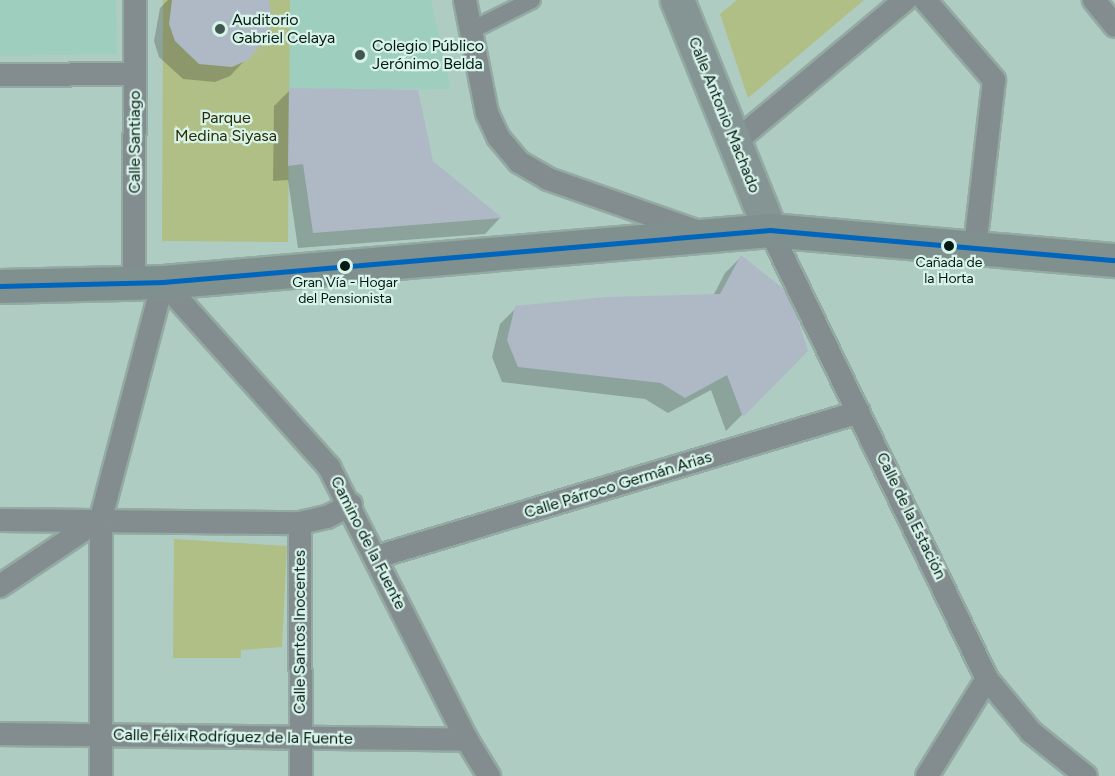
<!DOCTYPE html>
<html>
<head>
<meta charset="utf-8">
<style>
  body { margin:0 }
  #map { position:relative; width:1115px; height:776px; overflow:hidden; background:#afccc2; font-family:Figtree,sans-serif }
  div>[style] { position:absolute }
  .built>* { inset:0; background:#9ecebe }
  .green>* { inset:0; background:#b0bf86 }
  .shadow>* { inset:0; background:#0003 }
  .building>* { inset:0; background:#aeb9c5 }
  .roads { filter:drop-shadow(2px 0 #93aaa2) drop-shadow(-2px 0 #93aaa2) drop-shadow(0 2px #93aaa2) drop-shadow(0 -2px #93aaa2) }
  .pedestrian>* { height:16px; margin:-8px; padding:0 8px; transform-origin:8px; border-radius:8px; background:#838d8f }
  .minor>* { height:22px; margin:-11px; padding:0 11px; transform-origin:11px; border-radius:11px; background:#838d8f }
  .secondary>* { height:33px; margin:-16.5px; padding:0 16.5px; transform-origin:16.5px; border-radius:16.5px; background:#859594 }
  .primary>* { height:33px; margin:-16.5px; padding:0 16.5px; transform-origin:16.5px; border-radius:16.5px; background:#7f908f }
  .bus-1>* { height:4.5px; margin:-2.25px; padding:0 2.25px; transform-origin:2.25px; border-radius:2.25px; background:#0065bd }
  .dots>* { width:16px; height:16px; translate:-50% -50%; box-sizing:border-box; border:3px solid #d8f3e9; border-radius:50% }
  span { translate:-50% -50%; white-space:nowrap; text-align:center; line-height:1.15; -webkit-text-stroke:4.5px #d8f3e9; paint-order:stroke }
  .bus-label { font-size:14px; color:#051a13 }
  .poi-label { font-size:16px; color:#051a13 }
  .left { translate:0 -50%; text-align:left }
  .street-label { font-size:16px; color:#051a13 }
  .park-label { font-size:16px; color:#2b2c01 }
</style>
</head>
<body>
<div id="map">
  <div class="built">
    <div style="clip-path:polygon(0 0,116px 0,117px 54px,0 56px)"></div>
    <div style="clip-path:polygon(281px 0,431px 0,451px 89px,275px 90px)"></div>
  </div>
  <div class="green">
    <div style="clip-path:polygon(163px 0,290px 0,288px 242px,162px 241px)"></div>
    <div style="clip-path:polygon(737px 0,864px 0,748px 98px,720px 14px)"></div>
    <div style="clip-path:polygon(174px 539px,287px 546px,282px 647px,241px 650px,241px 658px,173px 658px)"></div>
  </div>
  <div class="shadow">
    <div style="clip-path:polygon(168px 0,265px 0,246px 59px,230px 76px,215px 82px,183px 79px,159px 57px,154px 41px,160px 8px)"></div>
    <div style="clip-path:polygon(290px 90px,432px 162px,500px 218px,485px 234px,298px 248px,288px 180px,273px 181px,274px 106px)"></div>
    <div style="clip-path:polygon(741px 257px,806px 350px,726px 431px,711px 390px,668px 413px,645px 399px,502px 382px,492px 357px,500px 324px,516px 308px,713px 296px,725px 273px)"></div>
  </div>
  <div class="building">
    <div style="clip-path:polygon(172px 0,269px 0,272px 19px,269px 35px,248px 60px,232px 67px,199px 64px,175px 41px,169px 24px)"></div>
    <div style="clip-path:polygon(289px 88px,418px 90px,433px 161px,502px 218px,313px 233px,303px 164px,288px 166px)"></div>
    <div style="clip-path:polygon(741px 255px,790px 294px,808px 351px,743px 417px,727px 375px,685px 398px,661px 383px,518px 367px,507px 340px,515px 306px,606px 297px,720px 294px)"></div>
  </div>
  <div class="roads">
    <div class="pedestrian">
      <div style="left:470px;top:31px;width:69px;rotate:-26.6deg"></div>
    </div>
    <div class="minor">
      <div style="left:465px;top:0;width:115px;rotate:79deg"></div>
      <div style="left:487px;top:113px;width:26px;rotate:65deg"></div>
      <div style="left:498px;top:137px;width:33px;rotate:50deg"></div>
      <div style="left:519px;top:162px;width:34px;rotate:30deg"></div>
      <div style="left:548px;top:179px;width:160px;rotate:19.3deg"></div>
      <div style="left:925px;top:0;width:106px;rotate:49.2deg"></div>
      <div style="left:994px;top:80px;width:168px;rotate:96.5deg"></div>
      <div style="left:1094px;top:0;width:33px;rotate:51deg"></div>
      <div style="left:0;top:75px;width:135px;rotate:-0.4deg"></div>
      <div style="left:735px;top:142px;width:222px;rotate:-39.9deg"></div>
      <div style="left:770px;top:230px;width:499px;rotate:64.2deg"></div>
      <div style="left:987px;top:679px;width:69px;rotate:50.3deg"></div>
      <div style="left:1031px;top:732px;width:70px;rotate:38.7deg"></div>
      <div style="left:163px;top:282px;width:249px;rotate:48.1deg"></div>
      <div style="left:329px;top:467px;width:306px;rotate:63.2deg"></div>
      <div style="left:467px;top:740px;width:42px;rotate:58.6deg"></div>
      <div style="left:134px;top:284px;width:284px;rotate:-89.8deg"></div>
      <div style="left:0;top:520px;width:300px;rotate:0.6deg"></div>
      <div style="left:300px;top:523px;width:28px;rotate:-13deg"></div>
      <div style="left:327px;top:517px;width:27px;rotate:-27deg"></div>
      <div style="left:300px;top:523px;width:253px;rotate:89.8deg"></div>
      <div style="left:376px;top:557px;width:504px;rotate:-16.71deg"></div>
      <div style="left:0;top:586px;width:120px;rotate:-33.8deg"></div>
      <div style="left:0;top:734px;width:467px;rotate:0.7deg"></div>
      <div style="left:101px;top:776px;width:258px;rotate:-90deg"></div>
      <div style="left:101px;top:518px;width:244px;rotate:-75.3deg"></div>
      <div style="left:927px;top:776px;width:114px;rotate:-58.3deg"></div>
    </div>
    <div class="secondary">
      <div style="left:677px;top:0;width:248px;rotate:68deg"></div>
    </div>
    <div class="primary">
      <div style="left:0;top:286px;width:163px;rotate:-1.4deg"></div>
      <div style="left:163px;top:282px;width:609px;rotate:-4.9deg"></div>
      <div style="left:770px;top:230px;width:346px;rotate:5deg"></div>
    </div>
  </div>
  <div class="bus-1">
    <div style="left:0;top:286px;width:163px;rotate:-1.4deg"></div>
    <div style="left:163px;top:282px;width:609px;rotate:-4.9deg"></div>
    <div style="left:770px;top:230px;width:346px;rotate:5deg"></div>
  </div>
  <div class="dots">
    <div style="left:220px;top:29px;background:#405850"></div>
    <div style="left:360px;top:55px;background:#405850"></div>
    <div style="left:949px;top:246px;background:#051a13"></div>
    <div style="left:345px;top:266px;background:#051a13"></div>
  </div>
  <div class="bus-label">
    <span style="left:949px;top:271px">Cañada de<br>la Horta</span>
    <span style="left:345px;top:291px">Gran Vía - Hogar<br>del Pensionista</span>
  </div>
  <div class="poi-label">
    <span class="left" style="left:232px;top:29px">Auditorio<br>Gabriel Celaya</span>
    <span class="left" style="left:372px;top:55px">Colegio Público<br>Jerónimo Belda</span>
  </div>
  <div class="street-label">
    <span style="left:724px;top:115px;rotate:68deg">Calle Antonio Machado</span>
    <span style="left:135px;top:142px;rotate:-90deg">Calle Santiago</span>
    <span style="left:618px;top:485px;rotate:-17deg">Calle Párroco Germán Arias</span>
    <span style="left:911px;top:516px;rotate:64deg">Calle de la Estación</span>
    <span style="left:368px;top:543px;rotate:63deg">Camino de la Fuente</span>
    <span style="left:300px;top:632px;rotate:-90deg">Calle Santos Inocentes</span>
    <span style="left:233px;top:737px;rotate:1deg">Calle Félix Rodríguez de la Fuente</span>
  </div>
  <div class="park-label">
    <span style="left:226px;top:127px">Parque<br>Medina Siyasa</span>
  </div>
</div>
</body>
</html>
